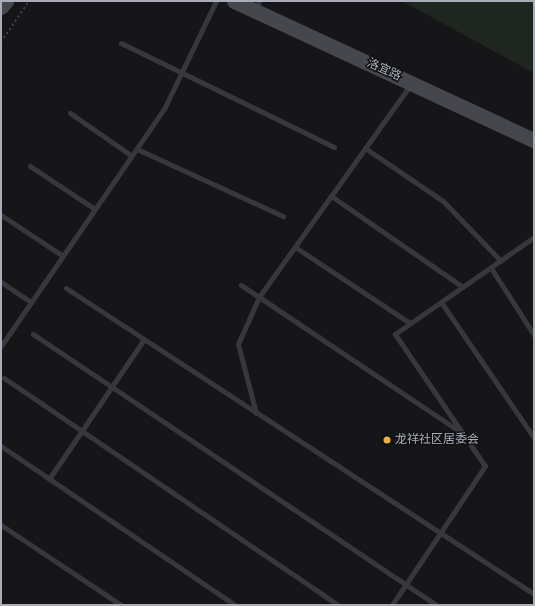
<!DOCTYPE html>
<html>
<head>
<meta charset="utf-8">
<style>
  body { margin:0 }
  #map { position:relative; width:535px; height:606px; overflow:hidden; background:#161618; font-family:"Fira Sans Condensed","Noto Sans SC",sans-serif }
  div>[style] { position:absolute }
  .green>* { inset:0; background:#1e261f }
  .path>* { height:2px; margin-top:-1px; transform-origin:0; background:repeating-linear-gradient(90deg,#3d3f44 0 2px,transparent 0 5px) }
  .lane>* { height:5px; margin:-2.5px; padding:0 2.5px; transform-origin:2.5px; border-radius:2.5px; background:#37383d }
  .secondary>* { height:15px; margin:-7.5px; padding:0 7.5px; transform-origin:7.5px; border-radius:7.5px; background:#45474d }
  .dots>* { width:11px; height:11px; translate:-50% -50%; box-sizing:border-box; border:2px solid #111113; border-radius:50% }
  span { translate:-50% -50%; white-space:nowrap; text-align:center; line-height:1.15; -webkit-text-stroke:3px #111113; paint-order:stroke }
  .street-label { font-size:12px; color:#a8adb8 }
  .poi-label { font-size:12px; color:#a8adb8 }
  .left { translate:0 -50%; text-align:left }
  .frame { position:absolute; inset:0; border:2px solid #a8adb8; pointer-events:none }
</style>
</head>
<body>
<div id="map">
  <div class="green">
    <div style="clip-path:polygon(402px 1px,534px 1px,534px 73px)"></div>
  </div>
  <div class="path">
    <div style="left:1px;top:42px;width:50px;rotate:-55.7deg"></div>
  </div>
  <div class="lane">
    <div style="left:256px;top:10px;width:9px;rotate:-72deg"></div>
    <div style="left:121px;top:43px;width:237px;rotate:26deg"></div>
    <div style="left:70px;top:113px;width:75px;rotate:34.7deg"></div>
    <div style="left:365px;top:148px;width:94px;rotate:34.2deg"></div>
    <div style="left:443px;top:201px;width:83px;rotate:46deg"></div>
    <div style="left:137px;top:149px;width:161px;rotate:24.7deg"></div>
    <div style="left:30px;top:166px;width:78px;rotate:33.5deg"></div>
    <div style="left:331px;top:196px;width:160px;rotate:34.6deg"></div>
    <div style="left:1px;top:215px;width:74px;rotate:33.5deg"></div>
    <div style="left:295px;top:247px;width:138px;rotate:33.5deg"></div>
    <div style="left:491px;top:268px;width:80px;rotate:57.3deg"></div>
    <div style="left:1px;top:282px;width:36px;rotate:34deg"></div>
    <div style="left:241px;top:285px;width:262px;rotate:33.8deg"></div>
    <div style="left:66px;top:288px;width:559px;rotate:33.18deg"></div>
    <div style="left:441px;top:302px;width:165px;rotate:55.6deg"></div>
    <div style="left:33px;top:334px;width:486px;rotate:33.9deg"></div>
    <div style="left:1px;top:346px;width:288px;rotate:-55.5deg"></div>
    <div style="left:164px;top:109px;width:120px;rotate:-64.3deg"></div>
    <div style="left:4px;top:378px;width:404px;rotate:34.2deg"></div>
    <div style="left:256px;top:413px;width:71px;rotate:-104.6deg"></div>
    <div style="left:238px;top:344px;width:51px;rotate:-65.9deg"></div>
    <div style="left:259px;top:297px;width:262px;rotate:-54.5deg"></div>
    <div style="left:1px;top:446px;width:283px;rotate:34.2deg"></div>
    <div style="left:49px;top:479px;width:169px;rotate:-55.8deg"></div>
    <div style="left:1px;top:525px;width:144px;rotate:33.7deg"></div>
    <div style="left:392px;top:605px;width:167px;rotate:-56.2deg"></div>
    <div style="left:485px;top:466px;width:160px;rotate:-124.3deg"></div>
    <div style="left:395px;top:334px;width:169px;rotate:-34.9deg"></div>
  </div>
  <div class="secondary">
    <div style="left:234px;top:1px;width:331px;rotate:24.9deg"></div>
    <div style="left:1px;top:7px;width:8px;rotate:-50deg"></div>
  </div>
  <div class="dots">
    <div style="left:387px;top:440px;background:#f2b134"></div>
  </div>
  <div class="street-label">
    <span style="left:384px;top:70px;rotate:25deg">洛宜路</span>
  </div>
  <div class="poi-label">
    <span class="left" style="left:395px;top:440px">龙祥社区居委会</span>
  </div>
  <div class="frame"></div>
</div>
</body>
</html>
